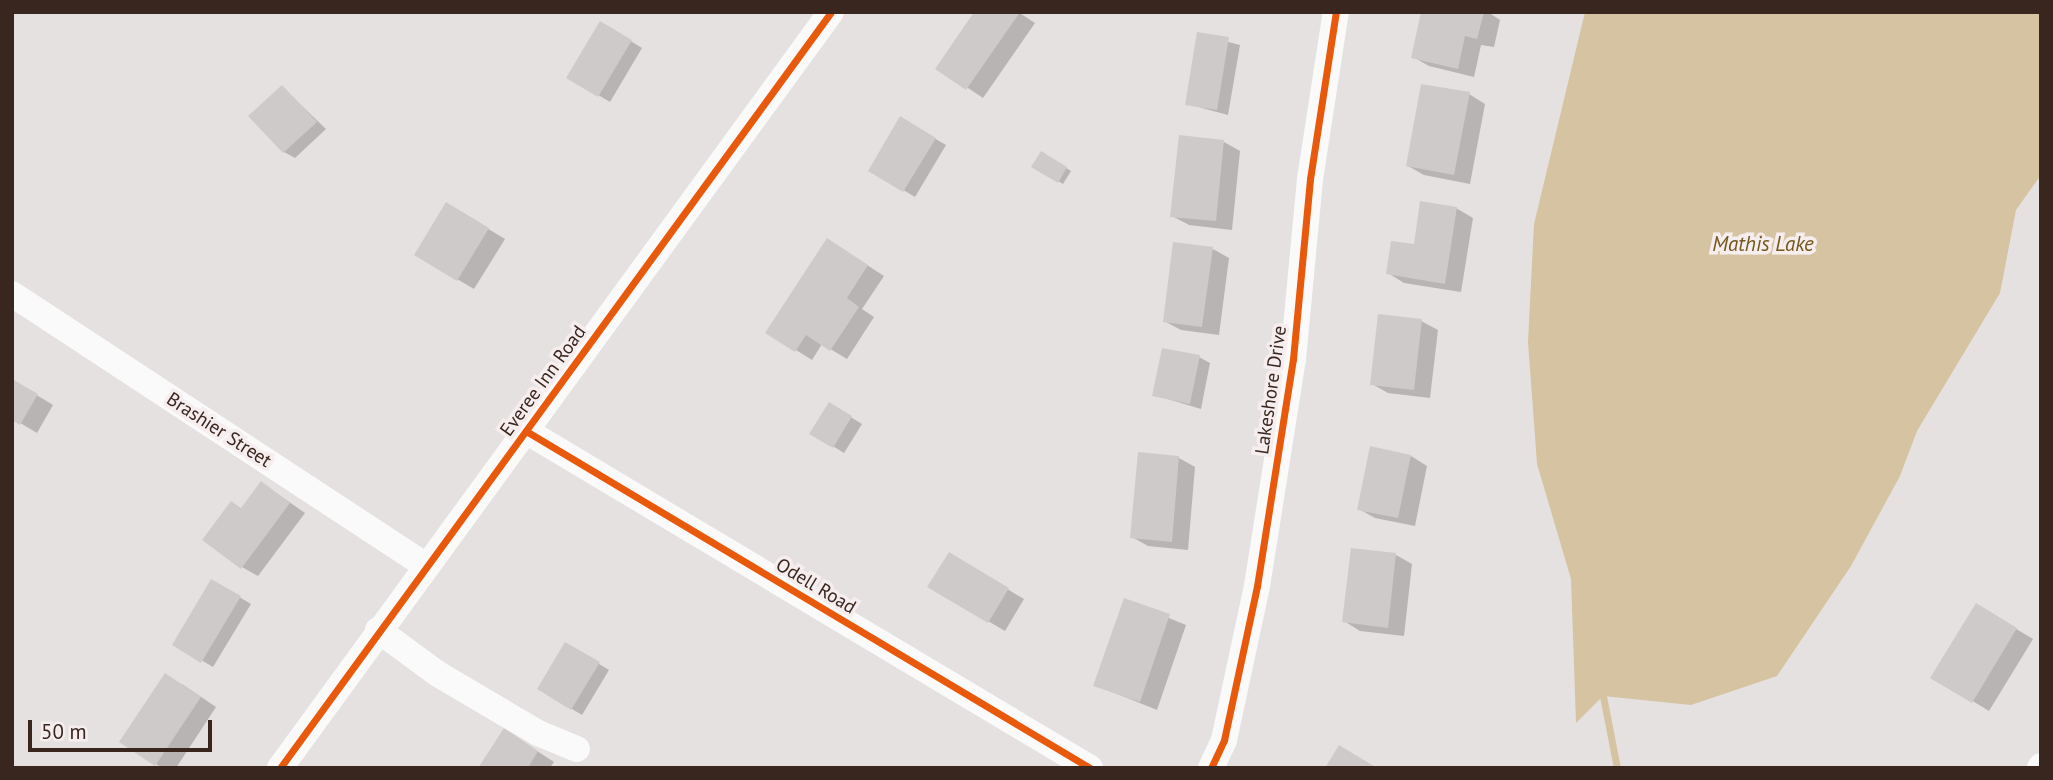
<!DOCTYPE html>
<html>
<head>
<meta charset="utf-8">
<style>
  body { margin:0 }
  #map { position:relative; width:2053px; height:780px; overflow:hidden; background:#e6e1e1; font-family:"PT Sans",sans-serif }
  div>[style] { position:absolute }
  .water>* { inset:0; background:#d6c3a1 }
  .shadow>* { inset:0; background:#0003 }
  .stream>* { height:7px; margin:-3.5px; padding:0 3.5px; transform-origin:3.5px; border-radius:3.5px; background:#d6c3a1 }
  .building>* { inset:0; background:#cfcaca }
  .minor>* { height:26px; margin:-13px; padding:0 13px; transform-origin:13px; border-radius:13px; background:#fbfafa }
  .cycleway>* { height:7px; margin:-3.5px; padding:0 3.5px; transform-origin:3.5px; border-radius:3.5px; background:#e8590c }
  span { translate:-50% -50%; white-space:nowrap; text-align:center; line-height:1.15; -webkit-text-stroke:7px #f6eeee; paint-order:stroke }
  .street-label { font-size:19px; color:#39261f }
  .water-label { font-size:21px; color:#74571b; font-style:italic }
  .frame { position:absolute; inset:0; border:14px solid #39261f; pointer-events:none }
  .scale { position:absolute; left:28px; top:720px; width:184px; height:32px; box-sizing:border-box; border:4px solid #39261f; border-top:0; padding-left:9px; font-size:21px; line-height:24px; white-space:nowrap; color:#39261f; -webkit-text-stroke:5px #f6eeee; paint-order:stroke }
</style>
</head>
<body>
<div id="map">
  <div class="water">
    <div style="clip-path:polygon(1585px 12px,2041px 12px,2041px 175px,2016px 210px,2000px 293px,1917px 431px,1900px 476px,1851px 566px,1777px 676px,1691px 705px,1603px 696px,1576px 723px,1571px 579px,1537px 464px,1528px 342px,1534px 224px)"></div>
  </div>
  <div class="shadow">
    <div style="clip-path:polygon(1018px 12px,1035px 23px,983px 98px,938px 68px)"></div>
    <div style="clip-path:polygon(1423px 12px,1488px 12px,1500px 20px,1494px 47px,1481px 45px,1474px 77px,1429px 66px,1413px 57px)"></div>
    <div style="clip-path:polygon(601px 23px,642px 48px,610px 102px,568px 77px)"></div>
    <div style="clip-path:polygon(1198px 34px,1240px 45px,1228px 115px,1187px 104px)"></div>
    <div style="clip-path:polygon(282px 87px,326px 129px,295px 158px,284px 152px)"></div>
    <div style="clip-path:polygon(1469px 94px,1485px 104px,1470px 184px,1424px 175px,1408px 166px)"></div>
    <div style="clip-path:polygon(901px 119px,946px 145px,915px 197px,870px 170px)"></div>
    <div style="clip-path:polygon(1224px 142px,1240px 151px,1232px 230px,1189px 225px,1172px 216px)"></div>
    <div style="clip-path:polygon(1041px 153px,1071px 171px,1063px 184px,1034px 166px)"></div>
    <div style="clip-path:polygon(447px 204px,505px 239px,474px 289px,416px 255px)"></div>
    <div style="clip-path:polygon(1456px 208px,1473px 218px,1461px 292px,1404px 283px,1388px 273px)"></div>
    <div style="clip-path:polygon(1213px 249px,1229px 258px,1219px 335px,1181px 330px,1164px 321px)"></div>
    <div style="clip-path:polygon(844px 250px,884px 276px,862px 309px,874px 317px,847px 359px,822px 344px,812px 360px,796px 350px)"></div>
    <div style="clip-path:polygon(1421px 321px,1438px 330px,1430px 398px,1388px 393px,1372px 384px)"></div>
    <div style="clip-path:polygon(1199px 357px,1210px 363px,1201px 409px,1154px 395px)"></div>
    <div style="clip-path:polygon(12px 380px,53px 405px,37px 433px,12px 418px)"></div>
    <div style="clip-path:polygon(829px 404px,862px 424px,844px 453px,812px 433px)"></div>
    <div style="clip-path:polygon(1140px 454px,1179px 458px,1195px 467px,1188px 550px,1148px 546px,1132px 537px)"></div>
    <div style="clip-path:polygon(1411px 456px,1427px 466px,1415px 526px,1375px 518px,1359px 509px)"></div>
    <div style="clip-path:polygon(262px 483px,305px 513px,258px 576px,242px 567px,242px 509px)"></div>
    <div style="clip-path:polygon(949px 554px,1024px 599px,1005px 631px,930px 587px)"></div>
    <div style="clip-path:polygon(1396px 555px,1412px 564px,1404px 636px,1360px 631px,1344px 621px)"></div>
    <div style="clip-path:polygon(212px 581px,251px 604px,213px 667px,174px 644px)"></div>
    <div style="clip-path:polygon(1125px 600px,1186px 625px,1157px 710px,1095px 685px)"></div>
    <div style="clip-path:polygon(1976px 605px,2033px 639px,1989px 711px,1933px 677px)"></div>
    <div style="clip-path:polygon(566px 644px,609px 670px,582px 715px,539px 689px)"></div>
    <div style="clip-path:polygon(182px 684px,216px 707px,176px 768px,162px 768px,156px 764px)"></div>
    <div style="clip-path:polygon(520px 740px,554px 762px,550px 768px,480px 768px)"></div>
  </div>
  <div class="stream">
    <div style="left:1603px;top:696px;width:73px;rotate:79deg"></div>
  </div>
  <div class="building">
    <div style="clip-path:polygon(974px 12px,1020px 12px,966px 90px,935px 69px)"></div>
    <div style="clip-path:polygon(1421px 12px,1484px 12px,1477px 39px,1465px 36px,1458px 69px,1411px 58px)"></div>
    <div style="clip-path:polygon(600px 21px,632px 40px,598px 97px,566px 78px)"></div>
    <div style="clip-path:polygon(1197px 32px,1229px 37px,1217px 110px,1185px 105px)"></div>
    <div style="clip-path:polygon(1421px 84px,1470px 92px,1454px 175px,1406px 166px)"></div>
    <div style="clip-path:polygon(282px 85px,317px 122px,283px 153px,248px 116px)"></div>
    <div style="clip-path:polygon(900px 116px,936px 138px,903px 192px,868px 171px)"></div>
    <div style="clip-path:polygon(1179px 135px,1224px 140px,1216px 221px,1170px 217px)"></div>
    <div style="clip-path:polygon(1041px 151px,1067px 167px,1058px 183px,1031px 167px)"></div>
    <div style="clip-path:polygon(1420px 201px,1457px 207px,1445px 284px,1386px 274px,1391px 241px,1414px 244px)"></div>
    <div style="clip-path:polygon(446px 202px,489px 228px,457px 281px,414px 255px)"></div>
    <div style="clip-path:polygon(827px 238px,868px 265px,847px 298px,859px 307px,830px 351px,806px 335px,795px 352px,765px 333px)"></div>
    <div style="clip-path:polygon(1173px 242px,1213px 247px,1202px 327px,1163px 322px)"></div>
    <div style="clip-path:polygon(1378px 314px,1422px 319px,1414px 390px,1370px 385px)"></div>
    <div style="clip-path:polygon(1162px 348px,1200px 355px,1190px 404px,1152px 396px)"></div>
    <div style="clip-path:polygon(12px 379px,38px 394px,20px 425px,12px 420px)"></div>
    <div style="clip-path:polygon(829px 402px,852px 416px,833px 448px,809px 434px)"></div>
    <div style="clip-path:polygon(1370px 446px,1411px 455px,1398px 518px,1357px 510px)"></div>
    <div style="clip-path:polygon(1138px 452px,1179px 456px,1172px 542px,1130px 538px)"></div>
    <div style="clip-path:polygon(261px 481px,290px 503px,241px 569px,202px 540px,231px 501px,241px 508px)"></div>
    <div style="clip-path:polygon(1351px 548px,1396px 553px,1388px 628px,1342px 622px)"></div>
    <div style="clip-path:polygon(949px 552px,1009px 588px,988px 623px,927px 587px)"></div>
    <div style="clip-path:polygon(211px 579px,241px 596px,201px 663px,172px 645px)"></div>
    <div style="clip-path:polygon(1124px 598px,1170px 614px,1140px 702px,1093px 686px)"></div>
    <div style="clip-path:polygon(1976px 603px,2017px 628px,1972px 703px,1930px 678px)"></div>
    <div style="clip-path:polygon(565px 642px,600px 662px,571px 710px,537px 689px)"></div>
    <div style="clip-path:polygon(165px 673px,201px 697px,155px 766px,119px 742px)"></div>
    <div style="clip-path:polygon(504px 728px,538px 751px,528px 768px,478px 768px)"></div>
    <div style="clip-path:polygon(1339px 745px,1377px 768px,1325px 768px)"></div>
  </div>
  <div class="minor">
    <div style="left:12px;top:294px;width:494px;rotate:33.3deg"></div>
    <div style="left:526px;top:431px;width:657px;rotate:30.86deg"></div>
    <div style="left:378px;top:630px;width:74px;rotate:36.3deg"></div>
    <div style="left:438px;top:674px;width:116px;rotate:30.5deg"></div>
    <div style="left:538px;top:733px;width:42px;rotate:22.3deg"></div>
    <div style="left:280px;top:768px;width:935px;rotate:-53.91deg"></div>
    <div style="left:1211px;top:768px;width:31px;rotate:-65deg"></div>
    <div style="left:1224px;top:740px;width:157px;rotate:-77.9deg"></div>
    <div style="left:1257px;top:586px;width:230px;rotate:-81deg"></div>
    <div style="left:1293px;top:359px;width:181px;rotate:-84.6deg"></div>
    <div style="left:1310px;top:179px;width:169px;rotate:-81.2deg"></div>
    <div style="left:2040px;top:768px;width:2px;rotate:-63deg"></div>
  </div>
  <div class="cycleway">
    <div style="left:526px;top:431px;width:657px;rotate:30.86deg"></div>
    <div style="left:280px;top:768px;width:935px;rotate:-53.91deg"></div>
    <div style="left:1211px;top:768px;width:31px;rotate:-65deg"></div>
    <div style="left:1224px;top:740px;width:157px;rotate:-77.9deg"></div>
    <div style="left:1257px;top:586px;width:230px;rotate:-81deg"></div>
    <div style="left:1293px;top:359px;width:181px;rotate:-84.6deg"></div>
    <div style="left:1310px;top:179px;width:169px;rotate:-81.2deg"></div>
  </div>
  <div class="street-label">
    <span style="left:543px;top:381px;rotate:-54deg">Everee Inn Road</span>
    <span style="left:1271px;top:390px;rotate:-82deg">Lakeshore Drive</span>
    <span style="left:219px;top:430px;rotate:33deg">Brashier Street</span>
    <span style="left:816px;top:586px;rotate:31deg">Odell Road</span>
  </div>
  <div class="water-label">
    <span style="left:1763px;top:244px">Mathis Lake</span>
  </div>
  <div class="frame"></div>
  <div class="scale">50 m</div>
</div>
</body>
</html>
